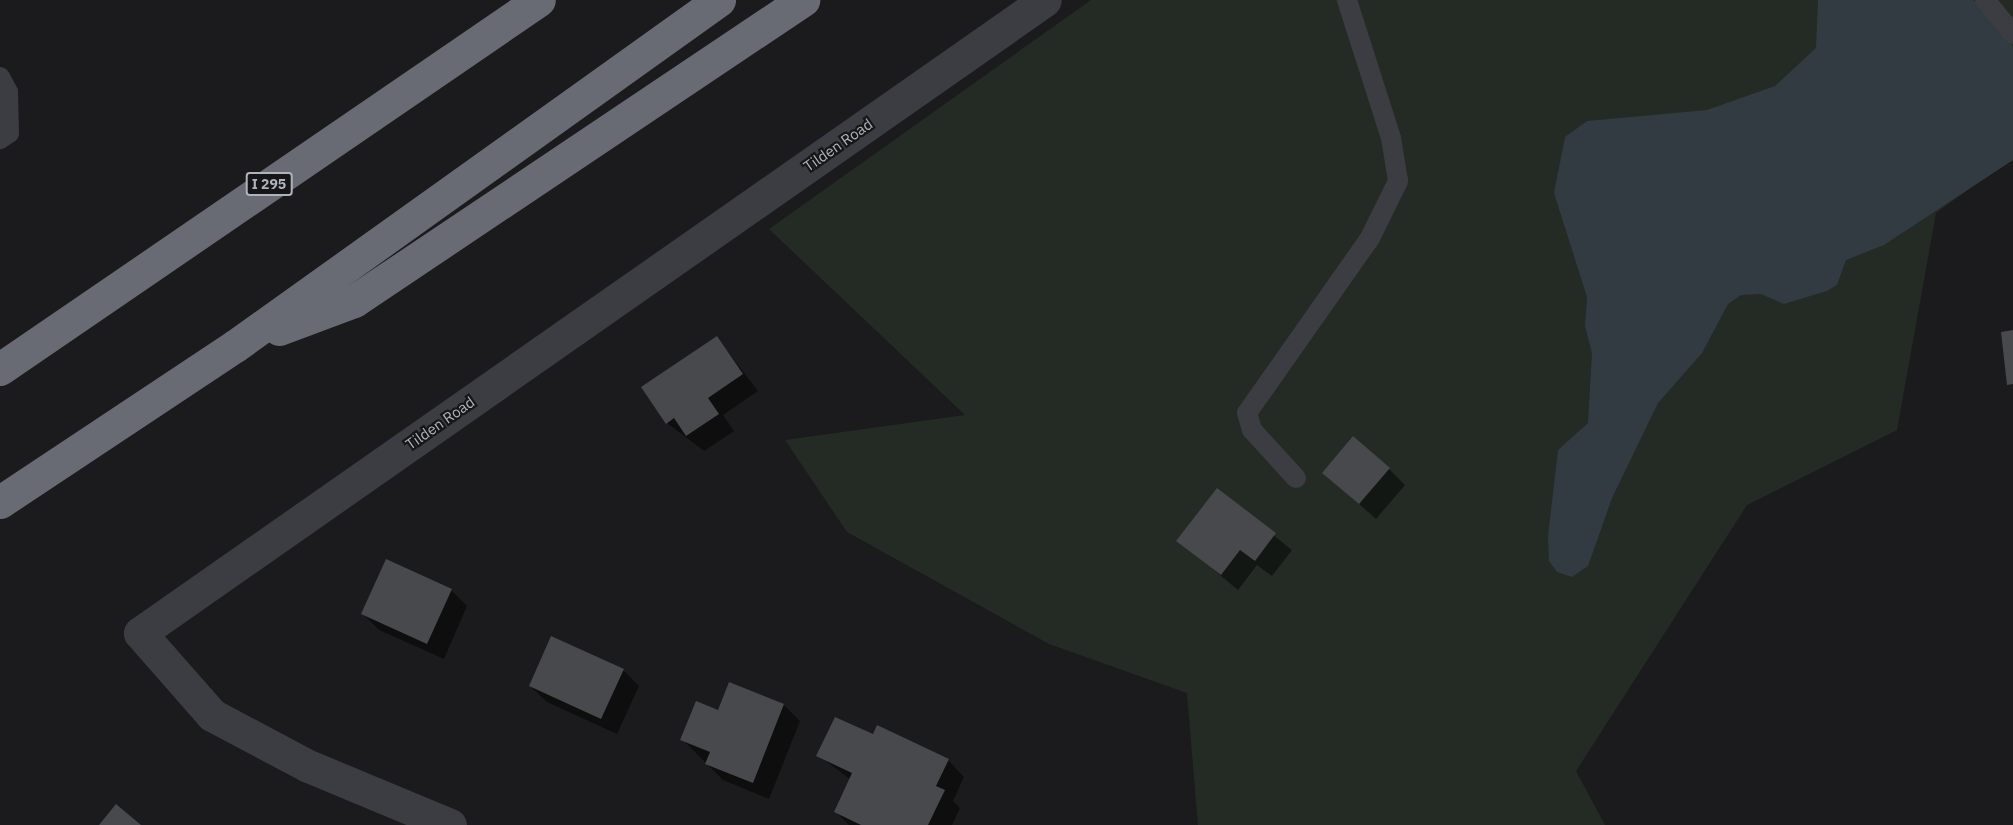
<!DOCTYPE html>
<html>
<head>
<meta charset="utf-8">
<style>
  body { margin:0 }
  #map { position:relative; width:2013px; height:825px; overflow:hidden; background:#1b1b1d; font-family:"IBM Plex Sans",sans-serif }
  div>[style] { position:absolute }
  .green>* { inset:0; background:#232b24 }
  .water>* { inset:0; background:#313b41 }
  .shadow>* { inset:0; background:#0007 }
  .building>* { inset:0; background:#48494d }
  .service>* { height:20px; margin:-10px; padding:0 10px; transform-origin:10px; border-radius:10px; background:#3c3d42 }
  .minor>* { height:33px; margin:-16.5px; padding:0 16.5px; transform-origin:16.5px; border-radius:16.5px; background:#3c3d42 }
  .motorway>* { height:33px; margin:-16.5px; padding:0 16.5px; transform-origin:16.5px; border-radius:16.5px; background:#686b73 }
  span { translate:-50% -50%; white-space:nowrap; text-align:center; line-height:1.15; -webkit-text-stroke:4.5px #161618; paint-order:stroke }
  .shield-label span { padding:2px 4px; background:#161618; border:2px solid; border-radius:4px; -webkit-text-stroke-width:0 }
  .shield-label { font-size:14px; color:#aeb3bc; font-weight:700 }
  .street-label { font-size:15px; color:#aeb3bc }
</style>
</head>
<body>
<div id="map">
  <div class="green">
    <div style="clip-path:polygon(1091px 0,2013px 0,2013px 22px,2005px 25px,2013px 44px,2013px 157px,1936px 213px,1897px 430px,1747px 505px,1576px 771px,1605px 825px,1198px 825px,1187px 693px,1049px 644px,847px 532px,785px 440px,965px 415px,769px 229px)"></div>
  </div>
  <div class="water">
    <div style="clip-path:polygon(1818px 0,1973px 0,2005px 25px,2013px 48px,2013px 160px,1884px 245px,1846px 260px,1837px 285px,1827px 291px,1784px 304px,1761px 294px,1741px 295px,1728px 304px,1702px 353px,1658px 403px,1612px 498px,1588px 566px,1572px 577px,1557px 572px,1549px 561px,1548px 536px,1558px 450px,1588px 423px,1592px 353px,1585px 326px,1587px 297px,1554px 193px,1565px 137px,1587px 121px,1707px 110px,1775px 86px,1816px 48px)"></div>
  </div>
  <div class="shadow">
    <div style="clip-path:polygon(717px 338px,758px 391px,723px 415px,734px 431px,704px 451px,667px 423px)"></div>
    <div style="clip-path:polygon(1389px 469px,1405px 485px,1376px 519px,1324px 473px)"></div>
    <div style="clip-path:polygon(1217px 490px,1292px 550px,1272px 576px,1257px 565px,1238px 590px,1178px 540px)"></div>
    <div style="clip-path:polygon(451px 590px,467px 606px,444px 659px,379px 630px,363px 614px)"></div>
    <div style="clip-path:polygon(623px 670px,639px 686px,617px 734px,547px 702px,530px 686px)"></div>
    <div style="clip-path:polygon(730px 684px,784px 705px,800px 721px,769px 799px,723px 780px,682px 739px,719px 712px)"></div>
    <div style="clip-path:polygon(873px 736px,948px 760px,964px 777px,953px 801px,960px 808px,952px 825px,849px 825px,836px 812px,851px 780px,818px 755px)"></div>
  </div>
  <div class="building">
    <div style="clip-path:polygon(2013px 330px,2013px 384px,2007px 385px,2001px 332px)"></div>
    <div style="clip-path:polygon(717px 336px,743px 374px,708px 398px,719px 414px,686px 436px,674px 418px,666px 424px,641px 387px)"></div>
    <div style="clip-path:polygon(1353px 436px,1390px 468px,1359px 504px,1322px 473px)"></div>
    <div style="clip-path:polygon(1217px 488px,1276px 533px,1255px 561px,1240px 550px,1221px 575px,1176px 541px)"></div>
    <div style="clip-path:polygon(386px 559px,452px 589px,427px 644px,361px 614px)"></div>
    <div style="clip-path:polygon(551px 636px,624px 669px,601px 719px,529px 686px)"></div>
    <div style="clip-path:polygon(729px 682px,784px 704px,753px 783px,705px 764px,710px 752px,680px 740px,696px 701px,718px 710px)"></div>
    <div style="clip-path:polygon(835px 717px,873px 734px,877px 725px,949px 759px,936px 786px,945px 790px,928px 825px,861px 825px,834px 812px,852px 773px,816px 756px)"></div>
    <div style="clip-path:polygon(116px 804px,141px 825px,99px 825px)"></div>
  </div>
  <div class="service">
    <div style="left:1985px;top:0;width:44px;rotate:50.5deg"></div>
    <div style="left:0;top:77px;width:17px;rotate:62deg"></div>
    <div style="left:8px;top:92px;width:41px;rotate:88.6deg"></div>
    <div style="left:9px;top:133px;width:11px;rotate:146deg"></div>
    <div style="left:1296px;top:478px;width:65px;rotate:-132.5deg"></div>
    <div style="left:1252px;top:430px;width:18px;rotate:-106deg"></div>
    <div style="left:1247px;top:413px;width:214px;rotate:-54.9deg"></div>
    <div style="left:1370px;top:238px;width:64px;rotate:-63.8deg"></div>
    <div style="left:1398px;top:181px;width:44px;rotate:-99.2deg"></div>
    <div style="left:1391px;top:138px;width:145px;rotate:-107.7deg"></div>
  </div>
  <div class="minor">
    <div style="left:450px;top:825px;width:154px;rotate:-157.4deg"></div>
    <div style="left:308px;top:766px;width:109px;rotate:-152deg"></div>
    <div style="left:212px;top:715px;width:109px;rotate:-131.3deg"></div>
    <div style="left:140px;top:633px;width:1104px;rotate:-34.97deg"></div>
  </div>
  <div class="motorway">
    <div style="left:279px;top:329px;width:80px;rotate:-20.5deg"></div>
    <div style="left:354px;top:301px;width:541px;rotate:-33.84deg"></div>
    <div style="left:0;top:369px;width:653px;rotate:-34.4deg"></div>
    <div style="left:0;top:502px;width:282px;rotate:-33.6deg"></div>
    <div style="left:235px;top:346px;width:595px;rotate:-35.56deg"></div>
  </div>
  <div class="shield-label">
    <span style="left:269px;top:184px">I 295</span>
  </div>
  <div class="street-label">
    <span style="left:838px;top:145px;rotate:-35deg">Tilden Road</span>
    <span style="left:440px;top:423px;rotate:-35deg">Tilden Road</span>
  </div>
</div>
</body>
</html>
